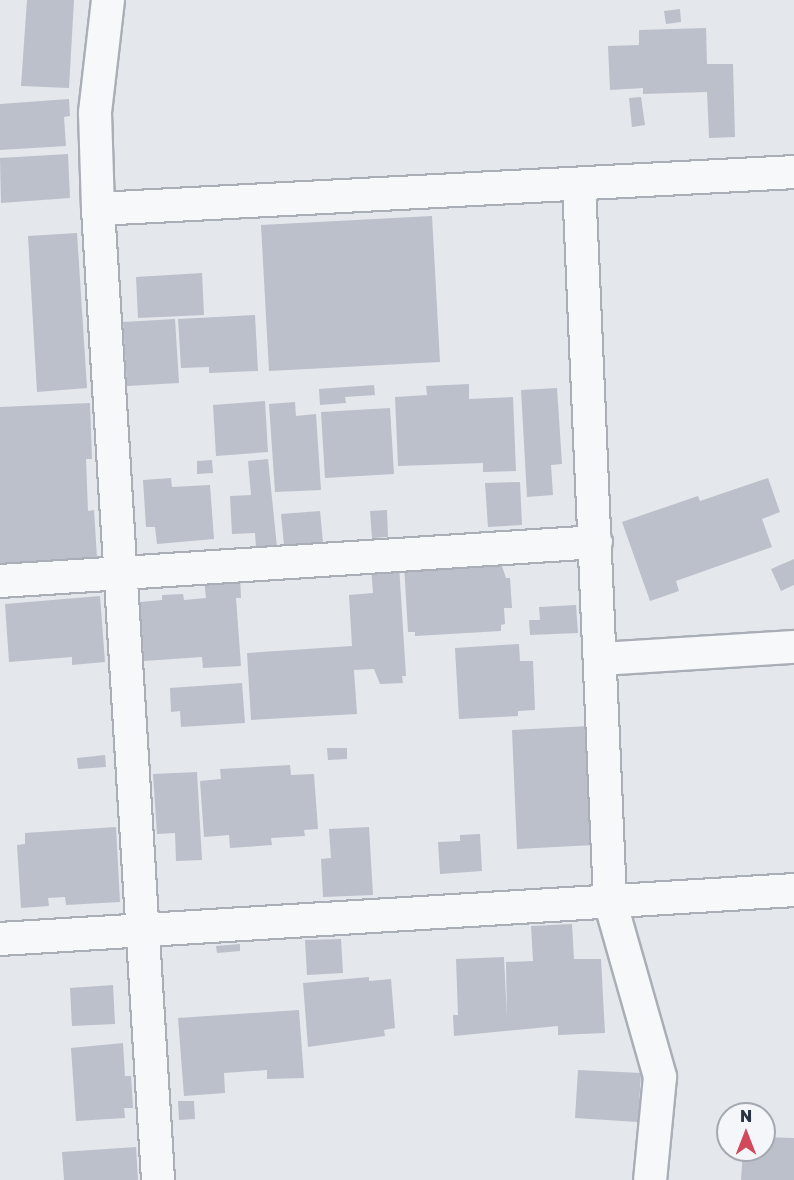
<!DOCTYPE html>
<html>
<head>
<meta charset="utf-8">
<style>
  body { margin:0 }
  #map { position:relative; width:794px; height:1180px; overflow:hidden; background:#e4e7ec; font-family:"Golos Text",sans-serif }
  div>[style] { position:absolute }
  .building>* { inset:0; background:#bbc0ca }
  .roads { filter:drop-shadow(2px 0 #a9aeb7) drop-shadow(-2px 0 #a9aeb7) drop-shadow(0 2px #a9aeb7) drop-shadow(0 -2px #a9aeb7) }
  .minor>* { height:32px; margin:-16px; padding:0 16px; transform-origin:16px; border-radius:16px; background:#f7f8fa }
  span { translate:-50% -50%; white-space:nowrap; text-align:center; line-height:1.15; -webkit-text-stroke:4.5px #f4f6f9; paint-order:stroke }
  .north { position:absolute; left:716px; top:1102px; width:60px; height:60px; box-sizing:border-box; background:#f4f6f9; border:2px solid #a4a8b1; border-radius:50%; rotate:0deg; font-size:16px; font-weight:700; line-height:24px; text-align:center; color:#2b3445 }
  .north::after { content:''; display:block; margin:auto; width:21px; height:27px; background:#d1495b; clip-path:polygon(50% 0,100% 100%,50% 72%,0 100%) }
</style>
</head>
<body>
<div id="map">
  <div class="building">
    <div style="clip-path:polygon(27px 0,74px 0,69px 88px,21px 86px)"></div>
    <div style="clip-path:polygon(680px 9px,681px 22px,666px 24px,664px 11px)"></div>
    <div style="clip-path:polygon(706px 28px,707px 64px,733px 64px,735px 137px,709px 138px,707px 92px,643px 94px,643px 88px,610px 90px,608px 46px,639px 45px,639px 30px)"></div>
    <div style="clip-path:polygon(641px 97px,645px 125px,632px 127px,629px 98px)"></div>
    <div style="clip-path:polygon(69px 99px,70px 116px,64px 117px,66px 146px,0 150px,0 104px)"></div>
    <div style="clip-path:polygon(68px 154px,70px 198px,1px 203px,0 158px)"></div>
    <div style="clip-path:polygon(432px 216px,440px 362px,269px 371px,261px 225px)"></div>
    <div style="clip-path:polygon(77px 233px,87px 388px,37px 392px,28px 236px)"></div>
    <div style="clip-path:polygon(202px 273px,204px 315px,138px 318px,136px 277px)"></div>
    <div style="clip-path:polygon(255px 315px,258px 371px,209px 373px,209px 367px,181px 368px,178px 319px)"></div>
    <div style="clip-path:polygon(175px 319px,179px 383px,127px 386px,123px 322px)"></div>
    <div style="clip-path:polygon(469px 384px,469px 399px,513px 397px,516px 471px,483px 472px,483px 463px,398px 466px,395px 397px,427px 395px,426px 386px)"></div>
    <div style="clip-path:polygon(374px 385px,375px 395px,345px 397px,346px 403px,320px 405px,319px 389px)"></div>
    <div style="clip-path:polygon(557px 388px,562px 464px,551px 465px,553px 495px,527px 497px,521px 390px)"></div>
    <div style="clip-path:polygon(265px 401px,268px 452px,216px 456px,213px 405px)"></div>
    <div style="clip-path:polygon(295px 402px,296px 416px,316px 414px,321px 490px,275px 492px,269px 404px)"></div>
    <div style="clip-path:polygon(90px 403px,92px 459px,86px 459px,88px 511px,94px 510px,97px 558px,0 564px,0 407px)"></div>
    <div style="clip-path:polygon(390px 408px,394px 474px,325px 478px,321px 412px)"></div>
    <div style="clip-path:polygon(268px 459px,277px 547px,256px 548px,255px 533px,232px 534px,230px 496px,251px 495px,248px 461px)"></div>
    <div style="clip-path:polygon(212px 460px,213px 473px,197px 474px,197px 461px)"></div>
    <div style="clip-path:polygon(171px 478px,172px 487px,210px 485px,214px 539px,157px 544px,155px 527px,146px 527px,143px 480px)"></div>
    <div style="clip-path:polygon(768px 478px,780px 512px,762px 519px,772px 547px,676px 581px,679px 591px,650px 601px,622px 522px,698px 496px,700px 501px)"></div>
    <div style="clip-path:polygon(520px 482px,522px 525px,488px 527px,485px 483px)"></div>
    <div style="clip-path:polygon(387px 510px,388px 537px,372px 538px,370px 511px)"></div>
    <div style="clip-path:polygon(320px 511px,323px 543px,284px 545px,281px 514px)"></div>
    <div style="clip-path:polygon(794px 559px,794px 585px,781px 591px,771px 569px)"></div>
    <div style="clip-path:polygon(500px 560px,506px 578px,510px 578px,512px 608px,504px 608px,505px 624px,501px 625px,501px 631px,415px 636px,415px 632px,408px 632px,404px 565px)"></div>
    <div style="clip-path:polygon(399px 565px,406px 676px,402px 676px,403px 683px,380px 684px,374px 669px,354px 670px,357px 714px,251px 720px,247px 653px,352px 646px,349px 595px,373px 593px,371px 567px)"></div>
    <div style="clip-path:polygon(240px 576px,241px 598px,236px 598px,241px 666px,203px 668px,202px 657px,144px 661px,140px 602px,162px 600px,162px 595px,183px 594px,184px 600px,206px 598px,204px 579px)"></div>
    <div style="clip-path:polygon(100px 596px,105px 662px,72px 665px,72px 657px,9px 662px,5px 604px)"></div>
    <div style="clip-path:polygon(576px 605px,578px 633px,530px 635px,529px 620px,540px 620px,539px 607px)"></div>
    <div style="clip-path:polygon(519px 644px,520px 661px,533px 661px,535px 710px,518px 711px,518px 716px,459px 719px,455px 648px)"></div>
    <div style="clip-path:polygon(242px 683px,245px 723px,181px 727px,180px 711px,171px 712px,170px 688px)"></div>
    <div style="clip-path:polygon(589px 726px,594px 845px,517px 849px,512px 730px)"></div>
    <div style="clip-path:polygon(327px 748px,347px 748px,347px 759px,328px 760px)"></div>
    <div style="clip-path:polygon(105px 755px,106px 767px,78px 769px,77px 758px)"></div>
    <div style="clip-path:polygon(290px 765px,291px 775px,314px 774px,318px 829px,304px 830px,305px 836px,271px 838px,272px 845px,230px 848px,229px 835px,204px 837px,200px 781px,221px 779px,220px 769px)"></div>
    <div style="clip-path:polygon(197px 772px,202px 860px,176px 861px,175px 833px,157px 834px,153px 774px)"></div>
    <div style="clip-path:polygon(116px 827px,120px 902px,66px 905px,65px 897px,48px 898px,49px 906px,21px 908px,17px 845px,25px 844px,25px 833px)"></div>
    <div style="clip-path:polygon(369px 827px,373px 895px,323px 897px,321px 859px,331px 858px,329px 829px)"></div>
    <div style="clip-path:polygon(480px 834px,482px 871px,440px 874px,438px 842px,460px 841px,460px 835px)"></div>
    <div style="clip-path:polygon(572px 924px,574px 959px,601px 959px,605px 1033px,558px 1035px,558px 1026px,454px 1036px,453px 1015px,458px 1015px,456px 959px,504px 957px,507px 1018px,506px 962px,533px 961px,531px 926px)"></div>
    <div style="clip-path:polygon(341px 939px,343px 973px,307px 975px,305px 940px)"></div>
    <div style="clip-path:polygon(240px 944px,240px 951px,217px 953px,216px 946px)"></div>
    <div style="clip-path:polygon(369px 977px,369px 981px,391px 979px,395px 1028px,384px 1030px,385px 1036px,308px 1047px,303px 983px)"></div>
    <div style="clip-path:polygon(113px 985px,115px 1024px,72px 1026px,70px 988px)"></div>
    <div style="clip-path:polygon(299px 1010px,304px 1078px,267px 1079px,267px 1070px,224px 1073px,225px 1093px,184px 1096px,178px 1018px)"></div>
    <div style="clip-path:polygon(123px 1043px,125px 1076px,131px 1076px,133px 1108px,124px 1108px,125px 1118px,76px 1121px,71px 1048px)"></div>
    <div style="clip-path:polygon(578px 1070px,641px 1073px,638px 1122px,575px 1118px)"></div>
    <div style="clip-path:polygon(178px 1101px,194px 1101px,195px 1119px,179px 1120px)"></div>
    <div style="clip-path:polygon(764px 1137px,794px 1138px,794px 1180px,741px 1180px,743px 1150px,764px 1150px)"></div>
    <div style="clip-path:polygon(136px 1147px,138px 1180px,64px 1180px,62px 1152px)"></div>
  </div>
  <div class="roads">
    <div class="minor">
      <div style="left:108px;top:0;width:114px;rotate:96.6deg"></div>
      <div style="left:95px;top:113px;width:96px;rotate:88.2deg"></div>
      <div style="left:98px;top:209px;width:973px;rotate:86.46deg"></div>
      <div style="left:579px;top:184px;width:718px;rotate:87.52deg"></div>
      <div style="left:610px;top:901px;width:183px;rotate:74.1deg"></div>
      <div style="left:660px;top:1077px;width:103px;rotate:95.5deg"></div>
      <div style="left:98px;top:209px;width:697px;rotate:-3.04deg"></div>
      <div style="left:0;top:581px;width:597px;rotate:-3.74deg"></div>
      <div style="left:601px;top:659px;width:193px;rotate:-3.6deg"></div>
      <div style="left:0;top:939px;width:796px;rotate:-3.53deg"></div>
    </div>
  </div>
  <div class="north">N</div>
</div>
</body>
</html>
